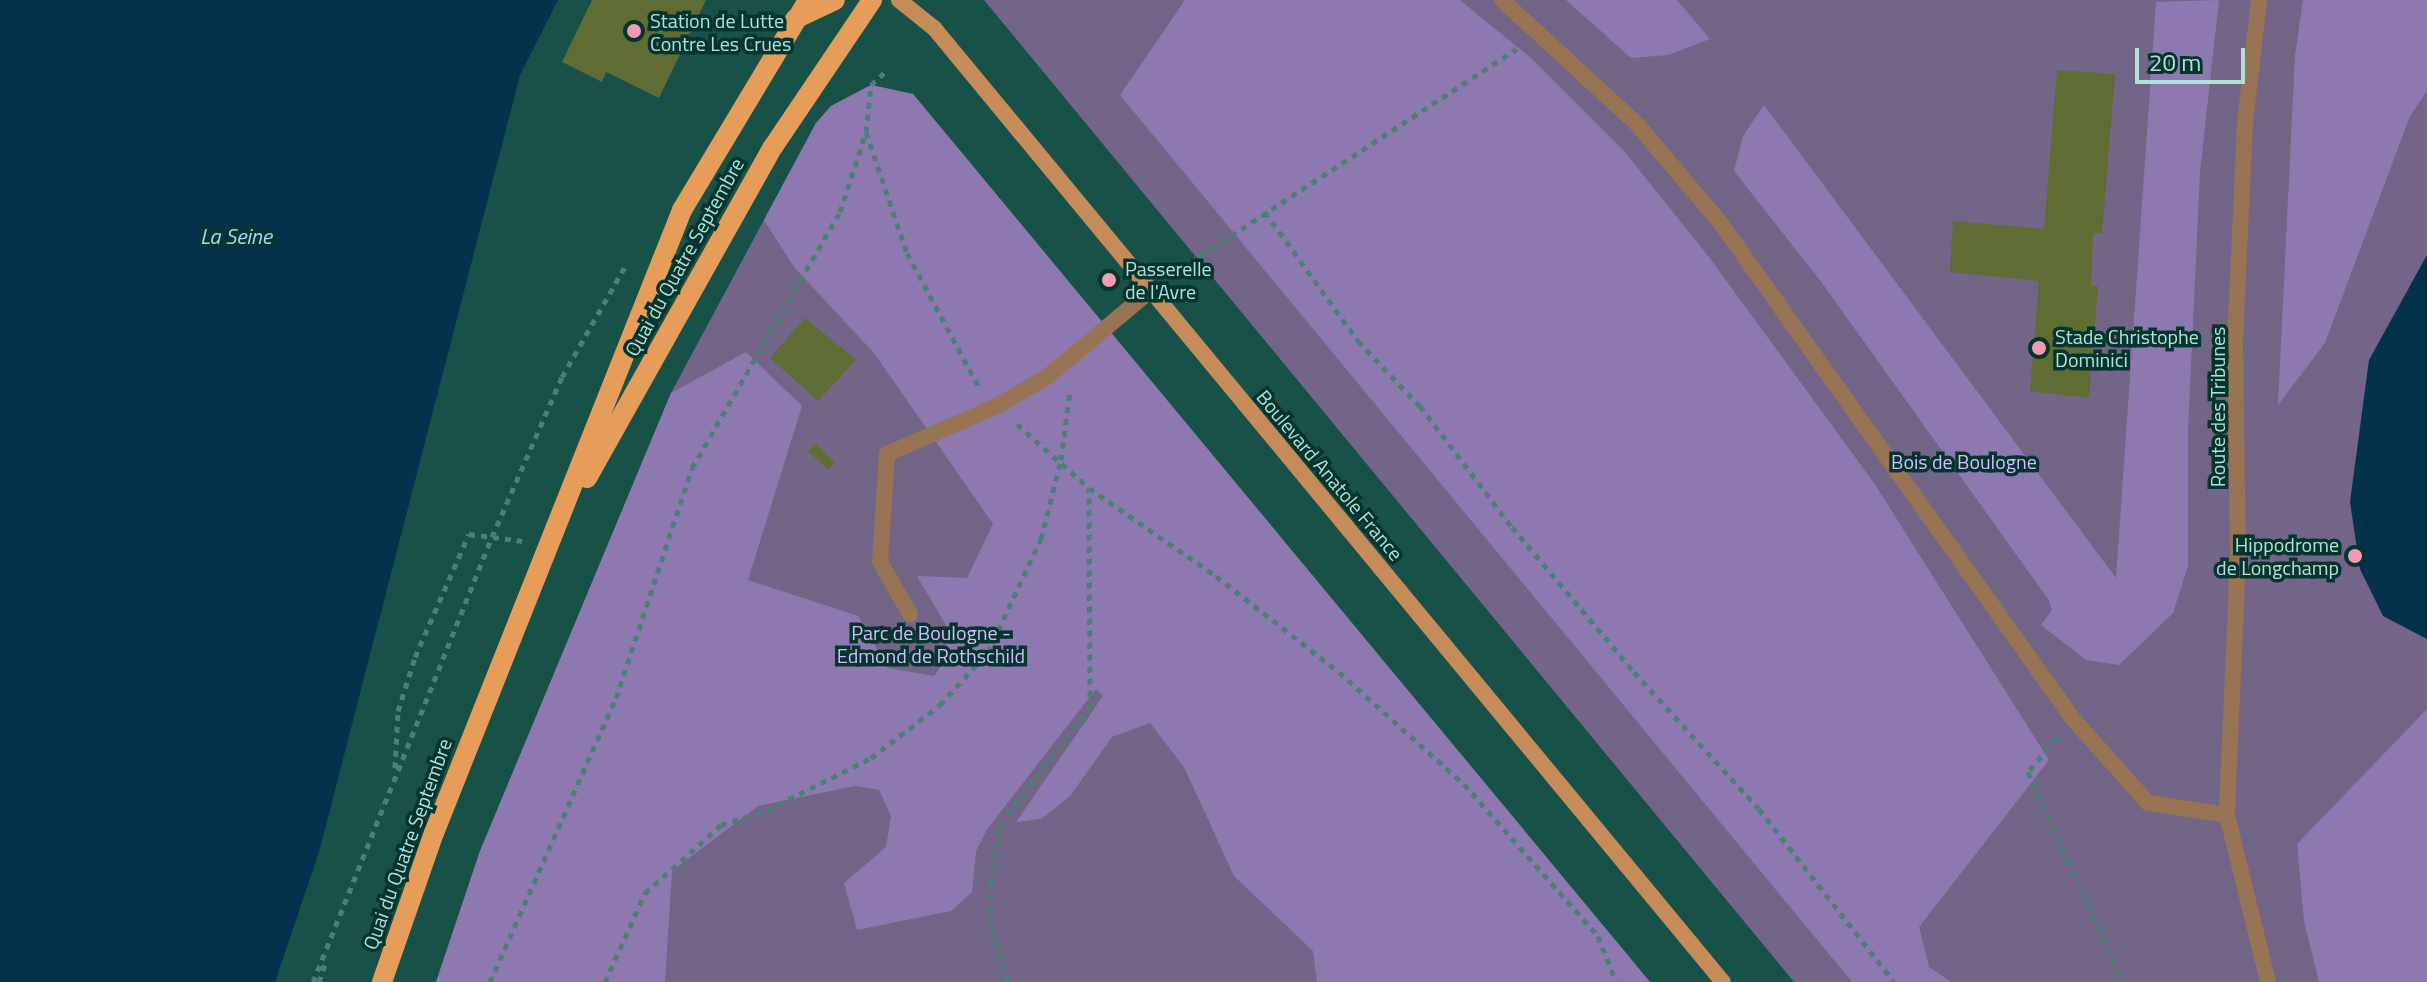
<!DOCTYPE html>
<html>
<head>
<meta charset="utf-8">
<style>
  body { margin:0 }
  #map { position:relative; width:2427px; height:982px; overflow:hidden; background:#185148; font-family:"Titillium Web",sans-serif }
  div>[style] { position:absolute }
  .green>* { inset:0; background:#726587 }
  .forest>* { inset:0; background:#8d79af }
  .water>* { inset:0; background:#04314c }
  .building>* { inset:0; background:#5f6d35 }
  .path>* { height:5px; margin-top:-2.5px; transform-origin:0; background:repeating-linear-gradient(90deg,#4b8077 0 6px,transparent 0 12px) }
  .lane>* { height:16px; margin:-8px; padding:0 8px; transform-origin:8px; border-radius:8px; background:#987455 }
  .secondary>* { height:16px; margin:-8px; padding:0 8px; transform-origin:8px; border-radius:8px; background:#c58b59 }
  .primary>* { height:20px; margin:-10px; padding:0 10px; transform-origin:10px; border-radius:10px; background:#e79d5a }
  .dots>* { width:22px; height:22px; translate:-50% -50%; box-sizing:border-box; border:4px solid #05352e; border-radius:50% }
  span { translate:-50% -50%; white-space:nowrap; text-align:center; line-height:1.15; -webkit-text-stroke:7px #05352e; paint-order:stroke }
  .poi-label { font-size:20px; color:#b2e0d7 }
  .left { translate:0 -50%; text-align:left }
  .right { translate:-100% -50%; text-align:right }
  .street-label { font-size:20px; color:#b2e0d7 }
  .park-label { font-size:20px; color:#d3bcfb }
  .water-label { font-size:22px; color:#a8d6f8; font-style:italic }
  .scale { position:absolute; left:2135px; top:48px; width:110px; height:36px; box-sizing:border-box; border:4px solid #b2e0d7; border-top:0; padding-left:10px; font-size:24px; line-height:28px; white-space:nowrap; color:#b2e0d7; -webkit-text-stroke:6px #05352e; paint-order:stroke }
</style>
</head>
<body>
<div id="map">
  <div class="green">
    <div style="clip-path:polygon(984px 0,2427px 0,2427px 982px,1794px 982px)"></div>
    <div style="clip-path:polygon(871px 85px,913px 94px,1650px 982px,436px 982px,480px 851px,671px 393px,816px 123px,831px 106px)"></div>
  </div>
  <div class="forest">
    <div style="clip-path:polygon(1185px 0,1460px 0,1531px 58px,1623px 150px,1709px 257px,1874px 483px,2049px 760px,1919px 927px,1929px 967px,1951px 982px,1852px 982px,1120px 95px)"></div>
    <div style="clip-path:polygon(1566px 0,1677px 0,1710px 39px,1668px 55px,1631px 58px)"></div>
    <div style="clip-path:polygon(2219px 0,2200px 172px,2188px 431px,2188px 566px,2173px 613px,2119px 665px,2086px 660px,2041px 625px,2052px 610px,2048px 599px,1822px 283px,1734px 171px,1743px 136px,1764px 105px,2116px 578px,2156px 2px)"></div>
    <div style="clip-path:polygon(2303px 0,2427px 0,2427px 91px,2410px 116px,2325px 343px,2278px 405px,2295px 55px)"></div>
    <div style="clip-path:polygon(871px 85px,913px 94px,1650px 982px,1317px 982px,1313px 951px,1234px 876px,1184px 767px,1150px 723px,1112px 737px,1070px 796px,1041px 819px,1016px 822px,1103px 696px,1096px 689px,988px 828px,976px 851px,972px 892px,951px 911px,857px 930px,844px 883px,886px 847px,891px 816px,879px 790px,855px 786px,758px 806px,672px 871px,665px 982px,436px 982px,480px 851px,671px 393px,746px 352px,802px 406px,748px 580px,858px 616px,888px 668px,934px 676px,946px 659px,947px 627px,917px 576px,967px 578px,993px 524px,874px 353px,794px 267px,764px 220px,816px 123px,831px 106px)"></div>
    <div style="clip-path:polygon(2427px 709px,2427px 982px,2319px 982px,2304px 921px,2297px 844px)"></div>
  </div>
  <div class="water">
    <div style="clip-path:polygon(0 0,558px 0,520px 75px,319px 852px,275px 982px,0 982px)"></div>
    <div style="clip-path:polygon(2427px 255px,2427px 639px,2383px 616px,2360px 569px,2350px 502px,2369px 360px)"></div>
  </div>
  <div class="building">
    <div style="clip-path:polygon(592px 0,706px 0,659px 98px,606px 72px,602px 82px,562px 62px)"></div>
    <div style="clip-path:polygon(2057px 70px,2115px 74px,2102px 234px,2093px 233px,2091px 286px,2098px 286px,2089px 398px,2030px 391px,2039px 281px,1950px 272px,1953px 221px,2044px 229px)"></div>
    <div style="clip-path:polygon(805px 318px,856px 360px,818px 401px,770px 358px)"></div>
    <div style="clip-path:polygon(816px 443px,835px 463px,828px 470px,808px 451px)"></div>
  </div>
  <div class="path">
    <div style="left:866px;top:132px;width:128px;rotate:71.3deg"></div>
    <div style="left:907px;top:253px;width:152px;rotate:61.8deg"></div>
    <div style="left:1265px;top:212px;width:159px;rotate:54.2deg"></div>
    <div style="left:1358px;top:341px;width:90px;rotate:46.4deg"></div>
    <div style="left:1420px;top:406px;width:152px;rotate:52.8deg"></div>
    <div style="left:1512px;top:527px;width:189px;rotate:49.9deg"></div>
    <div style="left:1634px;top:672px;width:185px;rotate:47.6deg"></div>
    <div style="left:1759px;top:809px;width:219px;rotate:52deg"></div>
    <div style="left:1171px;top:275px;width:413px;rotate:-33.2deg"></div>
    <div style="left:1017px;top:424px;width:96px;rotate:41.6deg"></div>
    <div style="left:1089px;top:488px;width:155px;rotate:34.7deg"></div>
    <div style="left:1216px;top:576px;width:156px;rotate:38deg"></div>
    <div style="left:1339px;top:672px;width:168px;rotate:41.9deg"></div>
    <div style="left:1464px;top:784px;width:203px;rotate:48.6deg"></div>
    <div style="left:1598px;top:936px;width:49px;rotate:68.6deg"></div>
    <div style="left:2057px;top:738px;width:45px;rotate:130.5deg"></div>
    <div style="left:2028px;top:772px;width:230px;rotate:65.7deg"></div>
    <div style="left:395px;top:768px;width:57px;rotate:-87deg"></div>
    <div style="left:398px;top:711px;width:57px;rotate:-72.5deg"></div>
    <div style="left:415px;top:657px;width:134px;rotate:-66.3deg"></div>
    <div style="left:469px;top:534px;width:54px;rotate:7.4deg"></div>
    <div style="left:313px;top:982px;width:480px;rotate:-68.1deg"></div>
    <div style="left:492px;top:537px;width:175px;rotate:-66.4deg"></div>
    <div style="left:562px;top:377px;width:129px;rotate:-60.3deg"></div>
    <div style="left:319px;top:982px;width:23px;rotate:-72deg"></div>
    <div style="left:490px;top:982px;width:311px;rotate:-66.1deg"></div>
    <div style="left:616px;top:698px;width:242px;rotate:-71.7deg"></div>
    <div style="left:692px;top:468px;width:296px;rotate:-60deg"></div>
    <div style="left:840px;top:212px;width:84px;rotate:-72deg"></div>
    <div style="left:866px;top:132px;width:47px;rotate:-83.9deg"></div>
    <div style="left:871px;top:85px;width:22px;rotate:-43deg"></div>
    <div style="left:605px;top:982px;width:98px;rotate:-65.8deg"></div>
    <div style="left:645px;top:893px;width:102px;rotate:-41.8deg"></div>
    <div style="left:721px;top:825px;width:48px;rotate:-18.1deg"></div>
    <div style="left:767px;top:810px;width:116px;rotate:-26.6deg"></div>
    <div style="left:871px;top:758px;width:87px;rotate:-37.5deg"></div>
    <div style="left:940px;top:705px;width:72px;rotate:-47.8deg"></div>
    <div style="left:988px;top:652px;width:125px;rotate:-64.9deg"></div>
    <div style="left:1041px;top:539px;width:81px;rotate:-75.8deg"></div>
    <div style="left:1061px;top:460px;width:70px;rotate:-82.6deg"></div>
    <div style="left:1007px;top:982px;width:58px;rotate:-105.9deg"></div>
    <div style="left:991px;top:926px;width:43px;rotate:-90deg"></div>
    <div style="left:991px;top:883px;width:59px;rotate:-81.2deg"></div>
    <div style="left:1000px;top:825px;width:148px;rotate:-52.4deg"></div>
    <div style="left:1090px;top:708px;width:220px;rotate:-90.3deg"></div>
  </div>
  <div class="lane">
    <div style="left:1502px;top:0;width:183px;rotate:42.6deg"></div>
    <div style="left:1637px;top:124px;width:132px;rotate:49.9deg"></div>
    <div style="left:1722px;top:225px;width:606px;rotate:54.61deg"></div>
    <div style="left:2073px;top:719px;width:113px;rotate:48.2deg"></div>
    <div style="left:2148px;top:803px;width:80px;rotate:8.6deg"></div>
    <div style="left:2259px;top:0;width:123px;rotate:96.5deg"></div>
    <div style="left:2245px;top:122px;width:222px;rotate:92.6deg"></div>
    <div style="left:2235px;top:344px;width:214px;rotate:89.2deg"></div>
    <div style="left:2238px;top:558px;width:257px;rotate:92.5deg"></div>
    <div style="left:2227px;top:815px;width:172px;rotate:76.2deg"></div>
    <div style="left:910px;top:614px;width:60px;rotate:-120deg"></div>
    <div style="left:880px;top:562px;width:108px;rotate:-86.3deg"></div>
    <div style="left:887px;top:454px;width:118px;rotate:-23.5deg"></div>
    <div style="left:995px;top:407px;width:60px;rotate:-30deg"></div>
    <div style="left:1047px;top:377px;width:136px;rotate:-39.9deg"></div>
  </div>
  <div class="secondary">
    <div style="left:899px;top:0;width:45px;rotate:38.7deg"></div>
    <div style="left:934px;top:28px;width:1238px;rotate:50.41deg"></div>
  </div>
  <div class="primary">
    <div style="left:795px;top:19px;width:44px;rotate:-25.4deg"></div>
    <div style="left:587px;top:478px;width:380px;rotate:-60.7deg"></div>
    <div style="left:773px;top:147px;width:177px;rotate:-56deg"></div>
    <div style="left:382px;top:982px;width:158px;rotate:-70.8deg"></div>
    <div style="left:434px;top:833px;width:671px;rotate:-68.29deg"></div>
    <div style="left:682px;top:210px;width:245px;rotate:-59deg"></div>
  </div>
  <div class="dots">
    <div style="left:634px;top:31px;background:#f19ab3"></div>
    <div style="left:1109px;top:280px;background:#f19ab3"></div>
    <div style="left:2039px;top:348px;background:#f19ab3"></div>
    <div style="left:2355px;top:556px;background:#f19ab3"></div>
  </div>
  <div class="poi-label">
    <span class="left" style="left:650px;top:32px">Station de Lutte<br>Contre Les Crues</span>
    <span class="left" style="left:1125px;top:280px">Passerelle<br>de l'Avre</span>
    <span class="left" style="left:2055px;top:348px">Stade Christophe<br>Dominici</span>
    <span class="right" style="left:2339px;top:556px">Hippodrome<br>de Longchamp</span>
  </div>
  <div class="street-label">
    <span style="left:684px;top:257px;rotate:-61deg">Quai du Quatre Septembre</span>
    <span style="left:2217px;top:407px;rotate:-90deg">Route des Tribunes</span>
    <span style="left:1330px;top:475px;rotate:50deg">Boulevard Anatole France</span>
    <span style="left:407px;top:844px;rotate:-70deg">Quai du Quatre Septembre</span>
  </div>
  <div class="park-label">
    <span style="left:1964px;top:461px">Bois de Boulogne</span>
    <span style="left:931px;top:644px">Parc de Boulogne -<br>Edmond de Rothschild</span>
  </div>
  <div class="water-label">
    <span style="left:236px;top:237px">La Seine</span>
  </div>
  <div class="scale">20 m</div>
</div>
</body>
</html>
